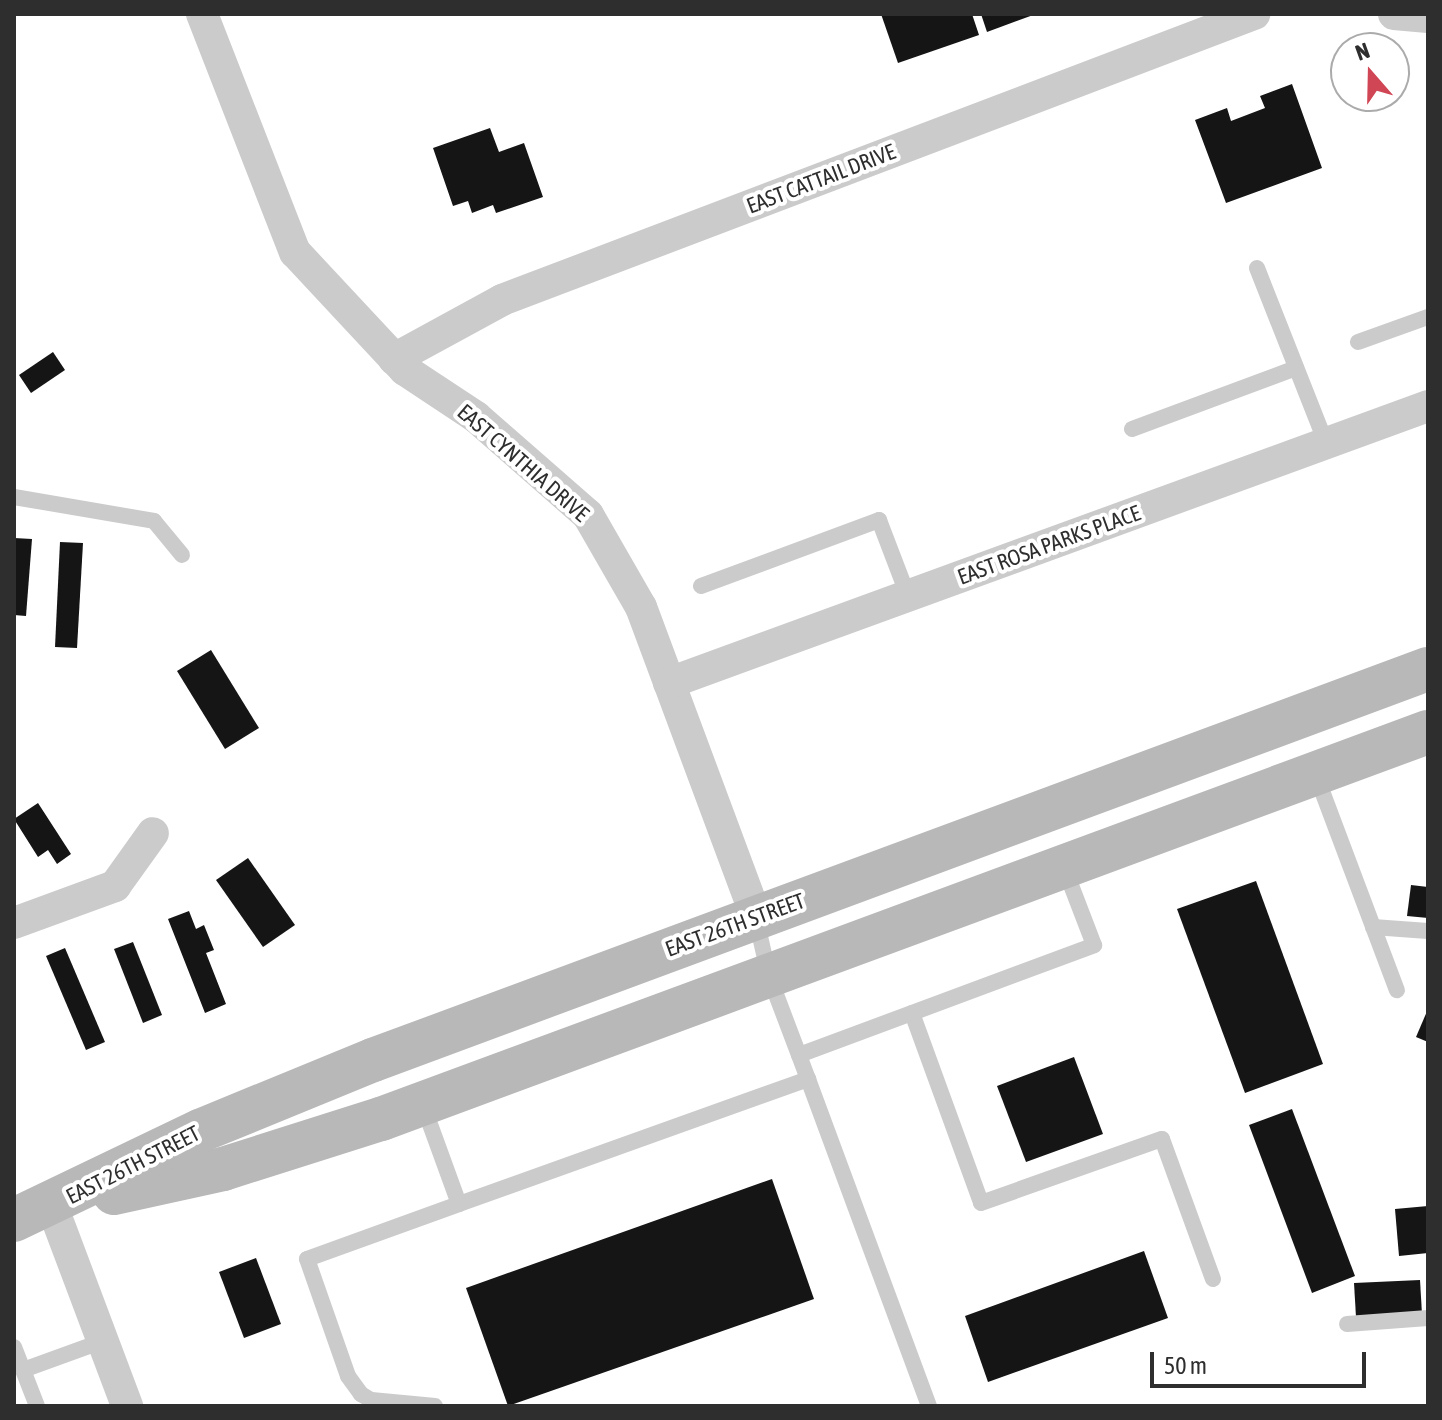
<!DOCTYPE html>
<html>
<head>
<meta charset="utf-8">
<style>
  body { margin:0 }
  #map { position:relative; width:1442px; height:1420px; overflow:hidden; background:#fff; font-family:"Asap Condensed",sans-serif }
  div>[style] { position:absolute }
  .building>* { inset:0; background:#151515 }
  .service>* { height:16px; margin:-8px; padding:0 8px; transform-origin:8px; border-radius:8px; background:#cbcbcb }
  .minor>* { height:32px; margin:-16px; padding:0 16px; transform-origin:16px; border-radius:16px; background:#cbcbcb }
  .secondary>* { height:44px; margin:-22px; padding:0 22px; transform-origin:22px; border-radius:22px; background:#b8b8b8 }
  span { translate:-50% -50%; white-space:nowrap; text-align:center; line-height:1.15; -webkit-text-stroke:8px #fff; paint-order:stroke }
  .street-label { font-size:22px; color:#2e2e2e }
  .frame { position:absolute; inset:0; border:16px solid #2e2e2e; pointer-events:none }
  .north { position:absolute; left:1330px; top:32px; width:80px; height:80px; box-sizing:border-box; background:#fff; border:2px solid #ababab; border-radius:50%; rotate:340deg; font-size:22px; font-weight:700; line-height:32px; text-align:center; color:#2e2e2e }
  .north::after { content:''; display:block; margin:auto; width:28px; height:36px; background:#d04654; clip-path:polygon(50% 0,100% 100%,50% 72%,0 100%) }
  .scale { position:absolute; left:1150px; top:1352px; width:216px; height:36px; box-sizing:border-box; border:4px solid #2e2e2e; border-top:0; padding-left:10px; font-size:24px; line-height:28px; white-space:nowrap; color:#2e2e2e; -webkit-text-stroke:6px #fff; paint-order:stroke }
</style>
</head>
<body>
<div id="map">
  <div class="building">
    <div style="clip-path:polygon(881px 14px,972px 14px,979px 35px,898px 63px)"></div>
    <div style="clip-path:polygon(981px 14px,1036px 14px,987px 32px)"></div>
    <div style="clip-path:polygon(1292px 84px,1322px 168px,1226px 203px,1195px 120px,1227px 108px,1231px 121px,1265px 108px,1260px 96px)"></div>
    <div style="clip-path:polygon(490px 128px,499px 152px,524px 143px,543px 197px,496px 213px,493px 205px,472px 213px,468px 201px,453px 206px,433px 148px)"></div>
    <div style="clip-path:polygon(53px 352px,65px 370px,31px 393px,19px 375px)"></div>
    <div style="clip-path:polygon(14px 538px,32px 539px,26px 616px,14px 615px)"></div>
    <div style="clip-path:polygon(60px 542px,83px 543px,77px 648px,55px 647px)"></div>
    <div style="clip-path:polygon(211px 650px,259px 728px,225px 749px,177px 671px)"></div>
    <div style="clip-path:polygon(38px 803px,71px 854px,57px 864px,48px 850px,38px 857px,14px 819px)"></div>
    <div style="clip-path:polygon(248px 858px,295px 925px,263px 947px,216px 880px)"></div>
    <div style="clip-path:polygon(1256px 881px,1323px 1064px,1245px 1093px,1177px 909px)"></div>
    <div style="clip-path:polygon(1411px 885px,1428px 887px,1428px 918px,1407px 916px)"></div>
    <div style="clip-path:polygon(189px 911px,196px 929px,204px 925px,214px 950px,206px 953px,226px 1004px,205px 1013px,168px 919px)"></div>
    <div style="clip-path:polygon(133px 942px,162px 1015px,143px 1023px,114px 949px)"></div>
    <div style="clip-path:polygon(65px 948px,105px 1042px,86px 1050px,46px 956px)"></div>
    <div style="clip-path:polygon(1428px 1009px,1428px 1042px,1416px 1037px)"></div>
    <div style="clip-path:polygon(1074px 1057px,1103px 1134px,1026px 1162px,997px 1086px)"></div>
    <div style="clip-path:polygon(1292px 1109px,1355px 1276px,1312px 1293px,1249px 1125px)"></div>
    <div style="clip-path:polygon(772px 1179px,814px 1299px,508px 1406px,466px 1288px)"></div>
    <div style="clip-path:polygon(1428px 1206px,1428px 1253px,1399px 1256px,1395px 1209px)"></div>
    <div style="clip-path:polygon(1144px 1251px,1168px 1318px,988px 1382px,965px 1316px)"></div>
    <div style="clip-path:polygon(256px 1258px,281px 1324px,244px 1338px,219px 1272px)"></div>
    <div style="clip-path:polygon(1420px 1280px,1422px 1314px,1356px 1317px,1354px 1283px)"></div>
  </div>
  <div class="service">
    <div style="left:1257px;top:268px;width:188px;rotate:68.5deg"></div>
    <div style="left:1358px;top:342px;width:74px;rotate:-19.7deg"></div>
    <div style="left:1132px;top:429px;width:175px;rotate:-20.4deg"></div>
    <div style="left:14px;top:497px;width:142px;rotate:9.7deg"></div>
    <div style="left:154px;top:521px;width:44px;rotate:50.5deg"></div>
    <div style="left:701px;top:586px;width:190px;rotate:-20.3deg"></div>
    <div style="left:879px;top:520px;width:81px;rotate:69.1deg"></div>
    <div style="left:1316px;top:775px;width:230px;rotate:69.4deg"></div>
    <div style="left:1373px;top:927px;width:55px;rotate:4.2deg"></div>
    <div style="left:912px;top:1013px;width:202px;rotate:70deg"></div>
    <div style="left:981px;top:1203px;width:192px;rotate:-19.5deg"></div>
    <div style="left:1162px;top:1139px;width:149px;rotate:70deg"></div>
    <div style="left:799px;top:1055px;width:315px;rotate:-20.4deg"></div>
    <div style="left:1094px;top:945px;width:84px;rotate:-111deg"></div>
    <div style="left:808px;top:1079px;width:349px;rotate:69.7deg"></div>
    <div style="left:423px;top:1105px;width:105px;rotate:70deg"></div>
    <div style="left:459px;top:1204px;width:371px;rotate:-19.7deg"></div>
    <div style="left:808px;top:1079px;width:110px;rotate:-110.7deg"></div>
    <div style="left:769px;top:976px;width:58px;rotate:-102.8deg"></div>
    <div style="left:1347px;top:1324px;width:81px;rotate:-4.2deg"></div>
    <div style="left:14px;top:1347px;width:63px;rotate:68.7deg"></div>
    <div style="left:23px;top:1370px;width:85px;rotate:-19.9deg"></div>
    <div style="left:435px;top:1406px;width:64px;rotate:-174.6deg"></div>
    <div style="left:371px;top:1400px;width:12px;rotate:-149deg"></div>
    <div style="left:361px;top:1394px;width:22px;rotate:-126deg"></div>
    <div style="left:348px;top:1376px;width:124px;rotate:-109.3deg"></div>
    <div style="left:307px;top:1259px;width:162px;rotate:-19.9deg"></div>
  </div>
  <div class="minor">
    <div style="left:202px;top:14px;width:256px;rotate:68.7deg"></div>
    <div style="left:295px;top:252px;width:161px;rotate:47deg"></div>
    <div style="left:405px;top:370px;width:85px;rotate:33.5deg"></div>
    <div style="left:476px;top:417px;width:149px;rotate:41.2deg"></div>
    <div style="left:588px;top:515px;width:106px;rotate:60.1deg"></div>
    <div style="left:641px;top:607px;width:331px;rotate:69.6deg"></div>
    <div style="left:1394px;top:14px;width:34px;rotate:5deg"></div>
    <div style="left:394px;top:359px;width:123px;rotate:-28.6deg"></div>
    <div style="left:502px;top:300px;width:805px;rotate:-20.82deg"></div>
    <div style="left:669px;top:683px;width:808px;rotate:-20.05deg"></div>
    <div style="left:14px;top:923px;width:108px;rotate:-20.1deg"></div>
    <div style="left:115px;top:886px;width:65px;rotate:-54.4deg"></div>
    <div style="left:52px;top:1206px;width:214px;rotate:69.4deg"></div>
  </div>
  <div class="secondary">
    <div style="left:114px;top:1193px;width:112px;rotate:-12.4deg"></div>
    <div style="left:223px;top:1169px;width:166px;rotate:-17.6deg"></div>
    <div style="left:381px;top:1119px;width:1116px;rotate:-20.29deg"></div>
    <div style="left:14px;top:1220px;width:208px;rotate:-25.6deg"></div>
    <div style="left:202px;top:1130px;width:185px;rotate:-22.3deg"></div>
    <div style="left:373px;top:1060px;width:1125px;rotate:-20.34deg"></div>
  </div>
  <div class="street-label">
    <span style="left:821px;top:179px;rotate:-21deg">EAST CATTAIL DRIVE</span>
    <span style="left:523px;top:463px;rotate:41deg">EAST CYNTHIA DRIVE</span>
    <span style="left:1049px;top:545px;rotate:-20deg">EAST ROSA PARKS PLACE</span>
    <span style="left:735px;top:925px;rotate:-20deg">EAST 26TH STREET</span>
    <span style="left:133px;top:1165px;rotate:-27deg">EAST 26TH STREET</span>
  </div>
  <div class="frame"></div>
  <div class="north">N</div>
  <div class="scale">50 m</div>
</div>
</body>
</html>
